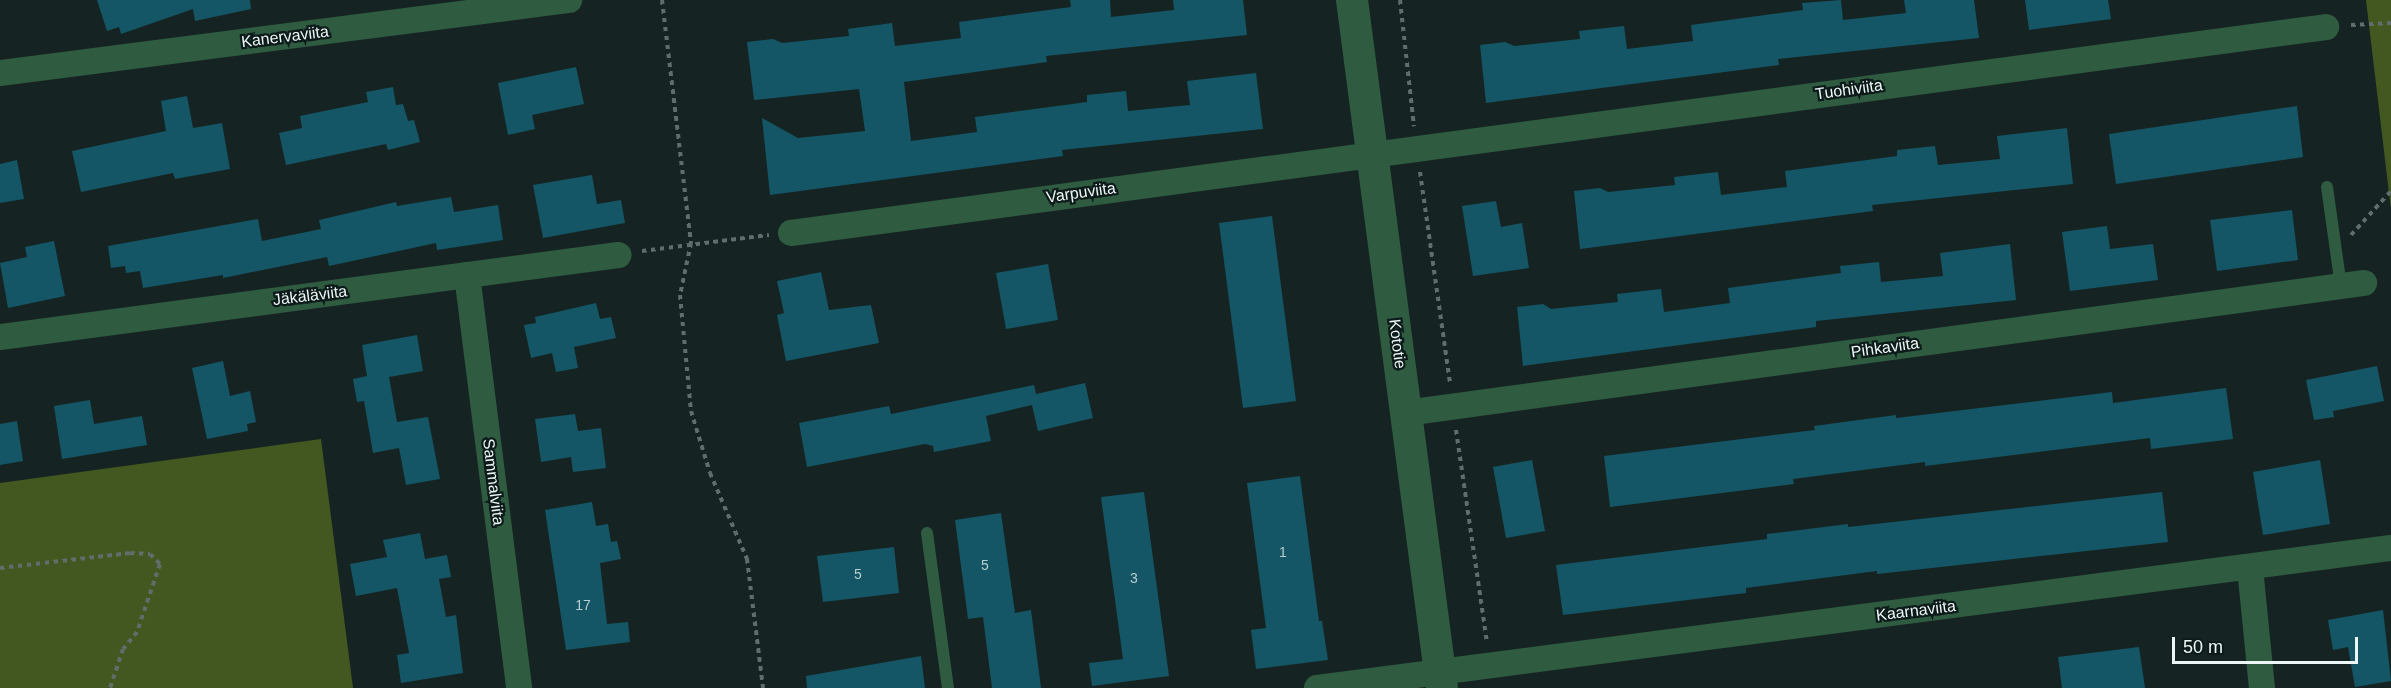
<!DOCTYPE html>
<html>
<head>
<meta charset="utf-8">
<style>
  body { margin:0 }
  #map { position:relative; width:2391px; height:688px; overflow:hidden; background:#152422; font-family:Helvetica,sans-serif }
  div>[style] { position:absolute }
  .forest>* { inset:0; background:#435821 }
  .building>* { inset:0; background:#145665 }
  .path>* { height:4px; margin-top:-2px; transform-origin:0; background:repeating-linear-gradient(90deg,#5f6d6b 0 4.5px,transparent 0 9px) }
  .service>* { height:12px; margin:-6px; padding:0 6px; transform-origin:6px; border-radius:6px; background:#2f5b41 }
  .minor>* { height:26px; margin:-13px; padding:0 13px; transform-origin:13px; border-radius:13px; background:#2f5b41 }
  .tertiary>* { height:32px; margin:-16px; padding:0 16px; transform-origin:16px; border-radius:16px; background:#2f5b41 }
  span { translate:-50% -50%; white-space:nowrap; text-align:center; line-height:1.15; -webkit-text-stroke:4.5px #0c1a19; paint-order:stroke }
  .number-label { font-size:14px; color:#b6ced0 }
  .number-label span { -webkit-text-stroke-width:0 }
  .street-label { font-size:16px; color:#ecf6f4 }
  .scale { position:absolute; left:2172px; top:637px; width:186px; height:27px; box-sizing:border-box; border:3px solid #ecf6f4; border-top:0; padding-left:8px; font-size:18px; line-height:21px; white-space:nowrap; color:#ecf6f4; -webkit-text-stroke:4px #0c1a19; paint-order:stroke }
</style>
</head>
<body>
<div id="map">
  <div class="forest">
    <div style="clip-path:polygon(2366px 0,2391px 0,2391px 209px,2389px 193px)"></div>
    <div style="clip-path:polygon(321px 439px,353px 688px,0 688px,0 483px)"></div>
  </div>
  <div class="building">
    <div style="clip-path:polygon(97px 0,250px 0,251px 9px,195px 21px,193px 9px,121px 34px,119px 27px,107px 31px)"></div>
    <div style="clip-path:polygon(1070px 0,1110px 0,1111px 17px,1174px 10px,1173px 0,1243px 0,1247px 35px,1046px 56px,1047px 62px,904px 82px,911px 141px,977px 132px,975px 117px,1087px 102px,1087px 95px,1126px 91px,1128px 111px,1190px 105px,1187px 81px,1256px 73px,1263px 129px,1062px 150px,1063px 156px,770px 195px,762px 118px,798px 138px,865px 131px,859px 89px,754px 100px,747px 42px,773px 39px,782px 43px,849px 36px,848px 29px,892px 23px,895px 46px,961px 38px,959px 22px,1071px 7px)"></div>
    <div style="clip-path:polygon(1841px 0,1843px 20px,1906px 13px,1904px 0,1974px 0,1979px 38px,1778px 59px,1779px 65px,1486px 103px,1480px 45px,1505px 42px,1514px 46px,1580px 39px,1579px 31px,1624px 26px,1627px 49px,1693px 41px,1691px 25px,1803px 10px,1802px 3px)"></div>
    <div style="clip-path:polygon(2025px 0,2108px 0,2111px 19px,2029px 30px)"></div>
    <div style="clip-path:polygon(576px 67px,584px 104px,532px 115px,535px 129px,508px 135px,498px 83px)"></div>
    <div style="clip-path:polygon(393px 87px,396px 105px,403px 104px,408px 121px,414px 120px,420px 142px,388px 150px,386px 144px,286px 165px,279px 133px,302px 128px,300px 116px,368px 102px,366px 92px)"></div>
    <div style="clip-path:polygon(187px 96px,193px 128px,222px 123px,230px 169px,175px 179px,173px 173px,81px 192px,72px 151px,166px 131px,161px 101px)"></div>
    <div style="clip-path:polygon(2297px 106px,2303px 157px,2116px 184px,2109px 134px)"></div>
    <div style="clip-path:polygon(2067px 128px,2073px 184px,1872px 205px,1873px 211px,1580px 249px,1574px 191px,1600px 188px,1608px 192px,1675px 185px,1674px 177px,1718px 172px,1721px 195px,1787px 187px,1785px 171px,1897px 156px,1897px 150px,1935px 146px,1938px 165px,2000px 159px,1997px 136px)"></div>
    <div style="clip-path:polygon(17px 160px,24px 199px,0 203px,0 164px)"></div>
    <div style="clip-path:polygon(592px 175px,597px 204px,621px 200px,625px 223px,543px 238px,533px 185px)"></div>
    <div style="clip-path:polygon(451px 197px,454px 212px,498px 205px,503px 240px,437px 250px,436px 243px,329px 266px,327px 257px,223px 278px,223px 275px,143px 288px,140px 271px,126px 273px,125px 266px,111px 268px,108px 246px,258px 219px,262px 241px,321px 229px,319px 220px,396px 202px,397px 206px)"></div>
    <div style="clip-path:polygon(1496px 201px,1501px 227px,1522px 223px,1529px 268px,1473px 276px,1462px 206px)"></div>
    <div style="clip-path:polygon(2292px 210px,2298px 260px,2217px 271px,2210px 220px)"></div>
    <div style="clip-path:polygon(1272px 216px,1296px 401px,1243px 408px,1219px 223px)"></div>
    <div style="clip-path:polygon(2107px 226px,2110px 249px,2153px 244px,2158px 280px,2070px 291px,2062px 232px)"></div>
    <div style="clip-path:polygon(54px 241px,65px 296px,8px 308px,0 263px,27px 257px,25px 247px)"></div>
    <div style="clip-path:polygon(2010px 244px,2016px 300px,1816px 321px,1816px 327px,1523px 366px,1517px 307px,1543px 304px,1551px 309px,1618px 302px,1617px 294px,1661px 289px,1664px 312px,1730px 303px,1728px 288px,1841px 273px,1840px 266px,1879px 262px,1881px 282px,1943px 276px,1940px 253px)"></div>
    <div style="clip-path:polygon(1048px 264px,1058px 320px,1006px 329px,996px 273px)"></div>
    <div style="clip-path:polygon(821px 272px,829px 310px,871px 305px,879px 343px,786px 361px,777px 315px,784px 313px,777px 281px)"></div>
    <div style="clip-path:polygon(596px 303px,600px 319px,611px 317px,616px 338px,574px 347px,578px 368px,556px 372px,552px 353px,531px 358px,524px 325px,536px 323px,535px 317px)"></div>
    <div style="clip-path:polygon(417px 335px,423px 371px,389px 377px,397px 422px,428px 417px,440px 479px,406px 485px,399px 448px,373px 453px,364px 401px,357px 402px,353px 379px,367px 376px,362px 345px)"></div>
    <div style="clip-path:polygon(223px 361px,230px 396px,250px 391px,256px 422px,247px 424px,248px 431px,207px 439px,192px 368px)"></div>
    <div style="clip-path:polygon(2377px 366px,2384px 401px,2333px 411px,2334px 417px,2314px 420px,2306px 380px)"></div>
    <div style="clip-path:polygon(1085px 383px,1093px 418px,1038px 431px,1032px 405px,986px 416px,991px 441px,934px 452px,933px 446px,925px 444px,807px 467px,799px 423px,889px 406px,891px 414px,1034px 385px,1036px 394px)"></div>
    <div style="clip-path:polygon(2226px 388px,2233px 439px,2151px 449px,2150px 438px,1925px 466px,1925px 462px,1793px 479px,1794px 484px,1610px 507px,1604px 456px,1815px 430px,1814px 426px,1896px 415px,1896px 418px,2112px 392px,2113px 403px)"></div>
    <div style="clip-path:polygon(90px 400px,94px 424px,142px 416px,147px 445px,62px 459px,54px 406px)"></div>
    <div style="clip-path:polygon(575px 414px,578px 431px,601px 428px,606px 468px,573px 472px,571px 457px,541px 462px,535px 419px)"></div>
    <div style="clip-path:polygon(17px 421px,23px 461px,0 465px,0 424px)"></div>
    <div style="clip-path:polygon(1532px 460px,1545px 531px,1506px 538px,1493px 467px)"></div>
    <div style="clip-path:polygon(2320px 460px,2330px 524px,2263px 535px,2253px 472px)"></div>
    <div style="clip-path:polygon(1300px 476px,1319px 621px,1322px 621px,1328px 660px,1256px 669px,1251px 630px,1266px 628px,1247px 483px)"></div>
    <div style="clip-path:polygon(1144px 492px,1169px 676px,1092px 686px,1089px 663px,1123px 659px,1101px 497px)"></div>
    <div style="clip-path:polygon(2162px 492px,2168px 542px,1877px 574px,1877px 571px,1746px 588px,1746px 593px,1563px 615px,1556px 565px,1767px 539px,1767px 534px,1848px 524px,1848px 527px)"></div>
    <div style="clip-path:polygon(592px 502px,596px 526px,608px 524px,611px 542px,617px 541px,621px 559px,600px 563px,607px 624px,628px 622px,630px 642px,566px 650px,545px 510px)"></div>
    <div style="clip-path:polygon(1001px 513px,1015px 613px,1031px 610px,1041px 688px,992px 688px,983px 617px,968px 619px,955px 520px)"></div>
    <div style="clip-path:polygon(420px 533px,425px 559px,447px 555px,451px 577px,439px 579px,446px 617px,456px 615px,463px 673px,401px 683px,397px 655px,409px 653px,397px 588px,356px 596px,350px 564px,387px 557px,383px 540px)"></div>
    <div style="clip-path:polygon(894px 547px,899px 593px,823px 602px,817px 556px)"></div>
    <div style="clip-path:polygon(2383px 610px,2391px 681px,2355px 687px,2348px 647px,2333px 650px,2328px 620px)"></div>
    <div style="clip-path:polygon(2139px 647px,2145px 688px,2062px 688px,2058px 657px)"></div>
    <div style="clip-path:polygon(921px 656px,925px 688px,807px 688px,806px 676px)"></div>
  </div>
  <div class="path">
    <div style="left:662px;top:0;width:245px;rotate:83.2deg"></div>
    <div style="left:691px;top:243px;width:53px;rotate:101.9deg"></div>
    <div style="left:680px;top:295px;width:117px;rotate:84.6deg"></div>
    <div style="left:691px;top:411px;width:65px;rotate:73deg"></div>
    <div style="left:710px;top:473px;width:94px;rotate:66.7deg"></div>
    <div style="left:747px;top:559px;width:130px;rotate:82.9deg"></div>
    <div style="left:1400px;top:0;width:127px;rotate:83.7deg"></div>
    <div style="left:2351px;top:25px;width:40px;rotate:-2.9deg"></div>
    <div style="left:1420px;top:172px;width:214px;rotate:81.9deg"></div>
    <div style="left:2351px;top:235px;width:59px;rotate:-47.7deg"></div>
    <div style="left:642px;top:251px;width:128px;rotate:-7.2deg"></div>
    <div style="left:1456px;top:430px;width:215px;rotate:81.7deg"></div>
    <div style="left:0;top:568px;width:131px;rotate:-6.6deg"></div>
    <div style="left:130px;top:553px;width:20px;rotate:3deg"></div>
    <div style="left:150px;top:554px;width:14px;rotate:45deg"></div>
    <div style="left:160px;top:564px;width:72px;rotate:108.7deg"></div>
    <div style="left:137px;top:632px;width:22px;rotate:129deg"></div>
    <div style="left:123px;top:649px;width:41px;rotate:108.4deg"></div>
  </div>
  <div class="service">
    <div style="left:2327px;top:187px;width:100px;rotate:82deg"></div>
    <div style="left:927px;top:533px;width:156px;rotate:82.3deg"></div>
  </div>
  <div class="minor">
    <div style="left:0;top:73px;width:574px;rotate:-7.31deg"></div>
    <div style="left:791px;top:233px;width:1549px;rotate:-7.64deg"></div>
    <div style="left:467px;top:275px;width:416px;rotate:82.8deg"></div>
    <div style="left:0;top:337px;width:624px;rotate:-7.55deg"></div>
    <div style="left:1406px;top:413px;width:967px;rotate:-7.73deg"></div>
    <div style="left:2250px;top:568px;width:121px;rotate:84.3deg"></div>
    <div style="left:1317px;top:688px;width:1083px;rotate:-7.43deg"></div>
  </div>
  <div class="tertiary">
    <div style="left:1352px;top:0;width:694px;rotate:82.55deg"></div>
  </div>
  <div class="number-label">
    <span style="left:1283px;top:552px">1</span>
    <span style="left:985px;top:565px">5</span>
    <span style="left:858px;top:574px">5</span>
    <span style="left:1134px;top:578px">3</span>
    <span style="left:583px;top:605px">17</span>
  </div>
  <div class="street-label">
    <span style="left:285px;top:37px;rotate:-7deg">Kanervaviita</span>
    <span style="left:1849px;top:90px;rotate:-8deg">Tuohiviita</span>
    <span style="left:1081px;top:193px;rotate:-8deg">Varpuviita</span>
    <span style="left:310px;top:296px;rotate:-7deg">Jäkäläviita</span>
    <span style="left:1397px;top:344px;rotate:83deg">Kototie</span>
    <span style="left:1885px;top:348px;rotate:-8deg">Pihkaviita</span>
    <span style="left:493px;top:482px;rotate:83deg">Sammalviita</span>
    <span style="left:1916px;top:611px;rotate:-7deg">Kaarnaviita</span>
  </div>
  <div class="scale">50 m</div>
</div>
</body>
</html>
